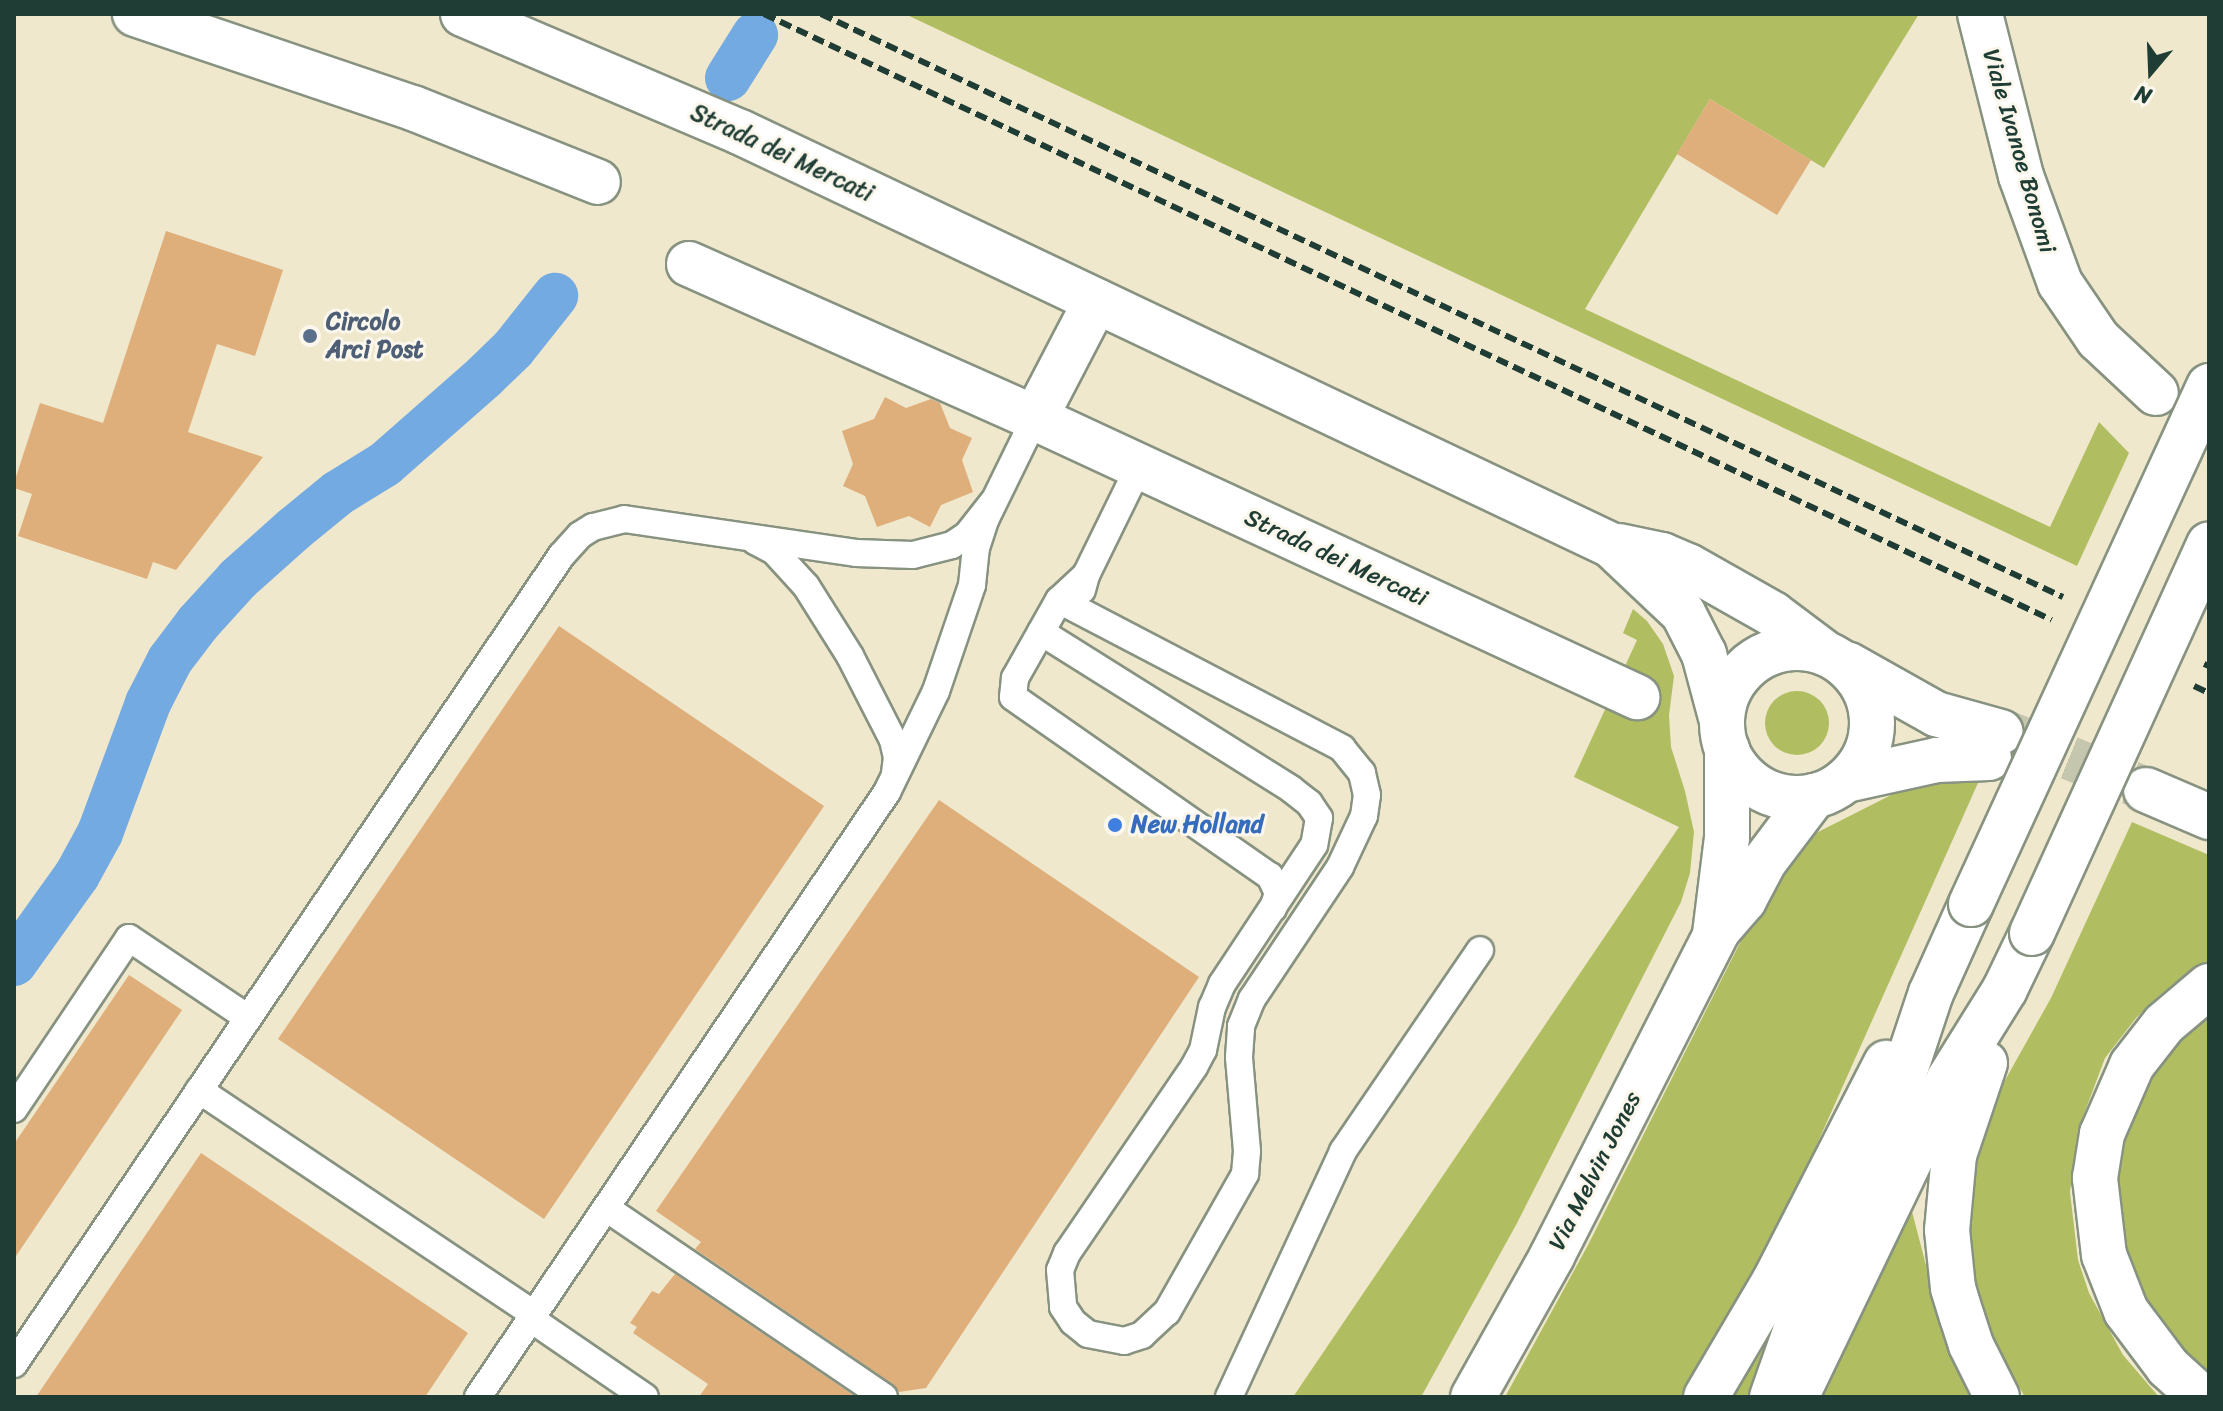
<!DOCTYPE html>
<html>
<head>
<meta charset="utf-8">
<style>
  body { margin:0 }
  #map { position:relative; width:2223px; height:1411px; overflow:hidden; background:#efe8cd; font-family:Sriracha,sans-serif }
  div>[style] { position:absolute }
  .green>* { inset:0; background:#b0be61 }
  .round { border-radius:50% }
  .canal>* { height:46px; margin:-23px; padding:0 23px; transform-origin:23px; border-radius:23px; background:#74aae2 }
  .building>* { inset:0; background:#dfaf7b }
  .secondary-tunnel>* { height:44px; margin-top:-22px; transform-origin:0; background:repeating-linear-gradient(90deg,#c5c6ae 0 44px,transparent 0 66px) }
  .roads { filter:drop-shadow(2px 0 #879280) drop-shadow(-2px 0 #879280) drop-shadow(0 2px #879280) drop-shadow(0 -2px #879280) }
  .lane>* { height:26px; margin:-13px; padding:0 13px; transform-origin:13px; border-radius:13px; background:#fff }
  .street>* { height:44px; margin:-22px; padding:0 22px; transform-origin:22px; border-radius:22px; background:#fff }
  .secondary>* { height:44px; margin:-22px; padding:0 22px; transform-origin:22px; border-radius:22px; background:#fff }
  .secondary>.ring { margin:-22px; padding:0; box-sizing:content-box; background:none; border:44px solid #fff; border-radius:50% }
  .highway>* { height:44px; margin:-22px; padding:0 22px; transform-origin:22px; border-radius:22px; background:#fff }
  .rail>* { height:6px; margin-top:-3px; transform-origin:0; background:repeating-linear-gradient(90deg,#1f3d34 0 12px,transparent 0 18px) }
  .bridges { filter:drop-shadow(2px 0 #879280) drop-shadow(-2px 0 #879280) drop-shadow(0 2px #879280) drop-shadow(0 -2px #879280) }
  .highway-bridge>* { height:44px; margin:-22px; padding:0 22px; transform-origin:22px; border-radius:22px; background:#fff }
  .dots>* { width:22px; height:22px; translate:-50% -50%; box-sizing:border-box; border:4px solid #fbf7ec; border-radius:50% }
  span { translate:-50% -50%; white-space:nowrap; text-align:center; line-height:1.15; -webkit-text-stroke:6px #fbf7ec; paint-order:stroke }
  .street-label { font-size:24px; color:#1f3d34 }
  .service-label { font-size:24px; color:#4e5e75; font-weight:700 }
  .left { translate:0 -50%; text-align:left }
  .shop-label { font-size:24px; color:#366cbe; font-weight:700 }
  .frame { position:absolute; inset:0; border:16px solid #1f3d34; pointer-events:none }
  .north { position:absolute; left:2111px; top:32px; width:80px; height:80px; -webkit-text-stroke:6px #fbf7ec; paint-order:stroke; rotate:199deg; font-size:22px; font-weight:700; line-height:32px; text-align:center; color:#1f3d34 }
  .north::after { content:''; display:block; margin:auto; width:28px; height:36px; background:#1f3d34; clip-path:polygon(50% 0,100% 100%,50% 72%,0 100%) }
</style>
</head>
<body>
<div id="map">
  <div class="green">
    <div style="clip-path:polygon(905px 14px,1919px 14px,1824px 168px,1710px 99px,1585px 309px,2050px 527px,2099px 422px,2129px 453px,2077px 566px)"></div>
    <div style="clip-path:polygon(1633px 609px,1647px 621px,1663px 644px,1674px 676px,1669px 715px,1671px 747px,1685px 791px,1694px 832px,1690px 873px,1681px 902px,1516px 1225px,1421px 1397px,1293px 1397px,1679px 827px,1574px 777px,1637px 640px,1623px 633px)"></div>
    <div class="round" style="left:1765px;top:691px;width:64px;height:64px"></div>
    <div style="clip-path:polygon(1982px 774px,1805px 1171px,1743px 1294px,1681px 1397px,1505px 1397px,1588px 1245px,1766px 891px,1792px 852px,1818px 832px,1909px 786px)"></div>
    <div style="clip-path:polygon(2132px 822px,2209px 855px,2209px 960px,2160px 995px,2136px 1018px,2105px 1058px,2078px 1130px,2070px 1192px,2078px 1260px,2089px 1293px,2123px 1355px,2159px 1397px,2025px 1397px,1998px 1352px,1977px 1291px,1970px 1241px,1973px 1172px,1994px 1100px,2051px 998px)"></div>
    <div style="clip-path:polygon(2209px 1012px,2209px 1373px,2182px 1349px,2139px 1288px,2122px 1236px,2117px 1181px,2126px 1132px,2142px 1092px,2171px 1050px)"></div>
    <div style="clip-path:polygon(1909px 1200px,1946px 1342px,1971px 1397px,1817px 1397px)"></div>
    <div style="clip-path:polygon(1766px 1344px,1768px 1351px,1747px 1397px,1733px 1397px)"></div>
  </div>
  <div class="canal">
    <div style="left:728px;top:78px;width:51px;rotate:-57.9deg"></div>
    <div style="left:14px;top:963px;width:108px;rotate:-54.4deg"></div>
    <div style="left:77px;top:875px;width:48px;rotate:-61.3deg"></div>
    <div style="left:100px;top:833px;width:139px;rotate:-69.7deg"></div>
    <div style="left:148px;top:703px;width:48px;rotate:-62.9deg"></div>
    <div style="left:170px;top:660px;width:46px;rotate:-52.9deg"></div>
    <div style="left:198px;top:623px;width:59px;rotate:-47.7deg"></div>
    <div style="left:238px;top:579px;width:75px;rotate:-41.8deg"></div>
    <div style="left:294px;top:529px;width:57px;rotate:-39.3deg"></div>
    <div style="left:338px;top:493px;width:55px;rotate:-31.7deg"></div>
    <div style="left:385px;top:464px;width:133px;rotate:-41.3deg"></div>
    <div style="left:485px;top:376px;width:39px;rotate:-44deg"></div>
    <div style="left:513px;top:349px;width:68px;rotate:-51.6deg"></div>
  </div>
  <div class="building">
    <div style="clip-path:polygon(1710px 99px,1811px 160px,1777px 215px,1677px 154px)"></div>
    <div style="clip-path:polygon(166px 231px,283px 270px,255px 356px,217px 344px,188px 432px,263px 457px,176px 570px,153px 562px,147px 579px,18px 536px,32px 494px,14px 488px,14px 483px,40px 403px,103px 423px)"></div>
    <div style="clip-path:polygon(885px 397px,906px 408px,931px 399px,940px 403px,950px 428px,972px 438px,962px 460px,973px 492px,941px 505px,930px 527px,909px 516px,877px 527px,865px 496px,843px 486px,853px 464px,842px 431px,874px 419px)"></div>
    <div style="clip-path:polygon(559px 626px,824px 806px,544px 1219px,278px 1039px)"></div>
    <div style="clip-path:polygon(939px 800px,1199px 977px,926px 1388px,899px 1392px,893px 1384px,695px 1249px,701px 1242px,656px 1211px)"></div>
    <div style="clip-path:polygon(129px 975px,182px 1010px,14px 1259px,14px 1144px)"></div>
    <div style="clip-path:polygon(201px 1153px,468px 1333px,425px 1397px,36px 1397px)"></div>
    <div style="clip-path:polygon(675px 1274px,856px 1397px,699px 1397px,708px 1384px,633px 1333px,637px 1327px,630px 1323px,652px 1291px,659px 1294px)"></div>
  </div>
  <div class="secondary-tunnel">
    <div style="left:2008px;top:733px;width:144px;rotate:22.1deg"></div>
  </div>
  <div class="roads">
    <div class="lane">
      <div style="left:755px;top:541px;width:21px;rotate:28deg"></div>
      <div style="left:774px;top:551px;width:47px;rotate:47.6deg"></div>
      <div style="left:806px;top:586px;width:83px;rotate:57.8deg"></div>
      <div style="left:850px;top:656px;width:94px;rotate:62.9deg"></div>
      <div style="left:893px;top:740px;width:17px;rotate:77deg"></div>
      <div style="left:897px;top:757px;width:17px;rotate:97deg"></div>
      <div style="left:1086px;top:575px;width:37px;rotate:137deg"></div>
      <div style="left:1059px;top:600px;width:90px;rotate:119.4deg"></div>
      <div style="left:1015px;top:678px;width:19px;rotate:96deg"></div>
      <div style="left:1013px;top:697px;width:313px;rotate:34.9deg"></div>
      <div style="left:1270px;top:876px;width:19px;rotate:65deg"></div>
      <div style="left:1278px;top:893px;width:16px;rotate:108deg"></div>
      <div style="left:1082px;top:590px;width:16px;rotate:-75deg"></div>
      <div style="left:1086px;top:575px;width:120px;rotate:-63.9deg"></div>
      <div style="left:1041px;top:632px;width:295px;rotate:32.1deg"></div>
      <div style="left:1291px;top:789px;width:23px;rotate:38deg"></div>
      <div style="left:1309px;top:803px;width:18px;rotate:56deg"></div>
      <div style="left:1319px;top:818px;width:27px;rotate:100deg"></div>
      <div style="left:1314px;top:845px;width:167px;rotate:123.5deg"></div>
      <div style="left:1222px;top:984px;width:25px;rotate:113deg"></div>
      <div style="left:1212px;top:1007px;width:44px;rotate:101.8deg"></div>
      <div style="left:1203px;top:1050px;width:19px;rotate:118deg"></div>
      <div style="left:1194px;top:1067px;width:225px;rotate:124.3deg"></div>
      <div style="left:1067px;top:1253px;width:18px;rotate:112deg"></div>
      <div style="left:1060px;top:1270px;width:37px;rotate:85deg"></div>
      <div style="left:1063px;top:1307px;width:18px;rotate:56deg"></div>
      <div style="left:1073px;top:1322px;width:19px;rotate:39deg"></div>
      <div style="left:1088px;top:1334px;width:37px;rotate:11deg"></div>
      <div style="left:1124px;top:1341px;width:19px;rotate:-18deg"></div>
      <div style="left:1142px;top:1335px;width:34px;rotate:-43deg"></div>
      <div style="left:1167px;top:1312px;width:159px;rotate:-60.5deg"></div>
      <div style="left:1245px;top:1174px;width:23px;rotate:-85deg"></div>
      <div style="left:1247px;top:1151px;width:94px;rotate:-94.9deg"></div>
      <div style="left:1239px;top:1057px;width:31px;rotate:-86deg"></div>
      <div style="left:1241px;top:1026px;width:29px;rotate:-68deg"></div>
      <div style="left:1252px;top:999px;width:159px;rotate:-56.3deg"></div>
      <div style="left:1340px;top:867px;width:56px;rotate:-64.8deg"></div>
      <div style="left:1364px;top:816px;width:21px;rotate:-82deg"></div>
      <div style="left:1367px;top:795px;width:23px;rotate:-103deg"></div>
      <div style="left:1362px;top:773px;width:32px;rotate:-129deg"></div>
      <div style="left:1342px;top:748px;width:319px;rotate:-152.4deg"></div>
      <div style="left:199px;top:1090px;width:403px;rotate:33.8deg"></div>
      <div style="left:14px;top:1109px;width:206px;rotate:-56.1deg"></div>
      <div style="left:129px;top:938px;width:143px;rotate:33.9deg"></div>
      <div style="left:606px;top:1208px;width:336px;rotate:34.2deg"></div>
      <div style="left:531px;top:1319px;width:138px;rotate:34.4deg"></div>
      <div style="left:14px;top:1364px;width:976px;rotate:-55.9deg"></div>
      <div style="left:561px;top:556px;width:28px;rotate:-48deg"></div>
      <div style="left:580px;top:535px;width:15px;rotate:-32deg"></div>
      <div style="left:593px;top:527px;width:32px;rotate:-14deg"></div>
      <div style="left:624px;top:519px;width:234px;rotate:8.3deg"></div>
      <div style="left:856px;top:553px;width:57px;rotate:2deg"></div>
      <div style="left:913px;top:555px;width:40px;rotate:-14.4deg"></div>
      <div style="left:952px;top:545px;width:18px;rotate:-34deg"></div>
      <div style="left:967px;top:535px;width:42px;rotate:-51.8deg"></div>
      <div style="left:478px;top:1397px;width:730px;rotate:-55.94deg"></div>
      <div style="left:887px;top:792px;width:112px;rotate:-64.1deg"></div>
      <div style="left:936px;top:691px;width:112px;rotate:-71.2deg"></div>
      <div style="left:972px;top:585px;width:37px;rotate:-84deg"></div>
      <div style="left:976px;top:548px;width:32px;rotate:-72deg"></div>
      <div style="left:986px;top:518px;width:111px;rotate:-63.9deg"></div>
      <div style="left:1229px;top:1397px;width:271px;rotate:-65.1deg"></div>
      <div style="left:1343px;top:1151px;width:243px;rotate:-55.7deg"></div>
    </div>
    <div class="street">
      <div style="left:135px;top:14px;width:293px;rotate:18.7deg"></div>
      <div style="left:413px;top:108px;width:199px;rotate:21.8deg"></div>
      <div style="left:1980px;top:14px;width:167px;rotate:75.8deg"></div>
      <div style="left:2021px;top:176px;width:114px;rotate:70deg"></div>
      <div style="left:2060px;top:283px;width:68px;rotate:55.8deg"></div>
      <div style="left:2098px;top:339px;width:79px;rotate:43deg"></div>
      <div style="left:689px;top:264px;width:379px;rotate:24deg"></div>
      <div style="left:1035px;top:418px;width:132px;rotate:-62.5deg"></div>
      <div style="left:1035px;top:418px;width:664px;rotate:24.87deg"></div>
      <div style="left:1715px;top:934px;width:98px;rotate:-82.9deg"></div>
      <div style="left:1727px;top:837px;width:88px;rotate:-90deg"></div>
      <div style="left:1473px;top:1397px;width:162px;rotate:-60.7deg"></div>
      <div style="left:1552px;top:1256px;width:366px;rotate:-63deg"></div>
      <div style="left:1718px;top:930px;width:40px;rotate:-49deg"></div>
      <div style="left:1744px;top:900px;width:43px;rotate:-62.2deg"></div>
      <div style="left:1764px;top:862px;width:83px;rotate:-52.9deg"></div>
    </div>
    <div class="secondary">
      <div style="left:463px;top:14px;width:301px;rotate:23.1deg"></div>
      <div style="left:740px;top:132px;width:964px;rotate:25.37deg"></div>
      <div style="left:1611px;top:545px;width:99px;rotate:43.4deg"></div>
      <div style="left:1683px;top:613px;width:46px;rotate:62.9deg"></div>
      <div style="left:1704px;top:654px;width:69px;rotate:75deg"></div>
      <div style="left:1619px;top:546px;width:44px;rotate:11.8deg"></div>
      <div style="left:1662px;top:555px;width:28px;rotate:23deg"></div>
      <div style="left:1688px;top:566px;width:98px;rotate:29.5deg"></div>
      <div style="left:1773px;top:614px;width:65px;rotate:36.9deg"></div>
      <div class="ring" style="left:1722px;top:648px;width:106px;height:106px"></div>
      <div style="left:1847px;top:664px;width:102px;rotate:29.3deg"></div>
      <div style="left:1936px;top:714px;width:67px;rotate:15.5deg"></div>
      <div style="left:1846px;top:780px;width:93px;rotate:-12.4deg"></div>
      <div style="left:1937px;top:760px;width:52px;rotate:-2.2deg"></div>
      <div style="left:2146px;top:790px;width:69px;rotate:23.2deg"></div>
    </div>
    <div class="highway">
      <div style="left:1985px;top:1063px;width:97px;rotate:108.6deg"></div>
      <div style="left:1954px;top:1155px;width:75px;rotate:95.3deg"></div>
      <div style="left:1947px;top:1230px;width:58px;rotate:84.1deg"></div>
      <div style="left:1953px;top:1288px;width:30px;rotate:73deg"></div>
      <div style="left:1962px;top:1317px;width:29px;rotate:72deg"></div>
      <div style="left:1971px;top:1345px;width:58px;rotate:63.4deg"></div>
      <div style="left:1799px;top:1391px;width:346px;rotate:-64.3deg"></div>
      <div style="left:1949px;top:1079px;width:106px;rotate:-58.1deg"></div>
      <div style="left:2005px;top:989px;width:62px;rotate:-64.3deg"></div>
      <div style="left:1706px;top:1397px;width:136px;rotate:-59.5deg"></div>
      <div style="left:1775px;top:1280px;width:244px;rotate:-62.9deg"></div>
      <div style="left:1772px;top:1397px;width:72px;rotate:-70.6deg"></div>
      <div style="left:1796px;top:1329px;width:239px;rotate:-66.3deg"></div>
      <div style="left:1892px;top:1110px;width:123px;rotate:-71.6deg"></div>
      <div style="left:1931px;top:993px;width:98px;rotate:-65.8deg"></div>
      <div style="left:2201px;top:1397px;width:45px;rotate:-137.7deg"></div>
      <div style="left:2168px;top:1367px;width:70px;rotate:-126.9deg"></div>
      <div style="left:2126px;top:1311px;width:60px;rotate:-111.4deg"></div>
      <div style="left:2104px;top:1255px;width:78px;rotate:-96.7deg"></div>
      <div style="left:2095px;top:1178px;width:45px;rotate:-81deg"></div>
      <div style="left:2102px;top:1134px;width:75px;rotate:-66.5deg"></div>
      <div style="left:2132px;top:1065px;width:52px;rotate:-52deg"></div>
      <div style="left:2164px;top:1024px;width:59px;rotate:-40.2deg"></div>
    </div>
  </div>
  <div class="rail">
    <div style="left:764px;top:14px;width:1423px;rotate:25.2deg"></div>
    <div style="left:821px;top:14px;width:1372px;rotate:25.15deg"></div>
    <div style="left:2204px;top:664px;width:5px;rotate:22deg"></div>
    <div style="left:2194px;top:686px;width:17px;rotate:25deg"></div>
  </div>
  <div class="bridges">
    <div class="highway-bridge">
      <div style="left:1971px;top:904px;width:570px;rotate:-65.32deg"></div>
      <div style="left:2032px;top:933px;width:427px;rotate:-65.5deg"></div>
    </div>
  </div>
  <div class="dots">
    <div style="left:310px;top:336px;background:#5c6f8a"></div>
    <div style="left:1115px;top:825px;background:#3f7fe0"></div>
  </div>
  <div class="street-label">
    <span style="left:2019px;top:151px;rotate:74deg">Viale Ivanoe Bonomi</span>
    <span style="left:782px;top:153px;rotate:25deg">Strada dei Mercati</span>
    <span style="left:1336px;top:558px;rotate:25deg">Strada dei Mercati</span>
    <span style="left:1595px;top:1171px;rotate:-63deg">Via Melvin Jones</span>
  </div>
  <div class="service-label">
    <span class="left" style="left:326px;top:336px">Circolo<br>Arci Post</span>
  </div>
  <div class="shop-label">
    <span class="left" style="left:1131px;top:825px">New Holland</span>
  </div>
  <div class="frame"></div>
  <div class="north">N</div>
</div>
</body>
</html>
